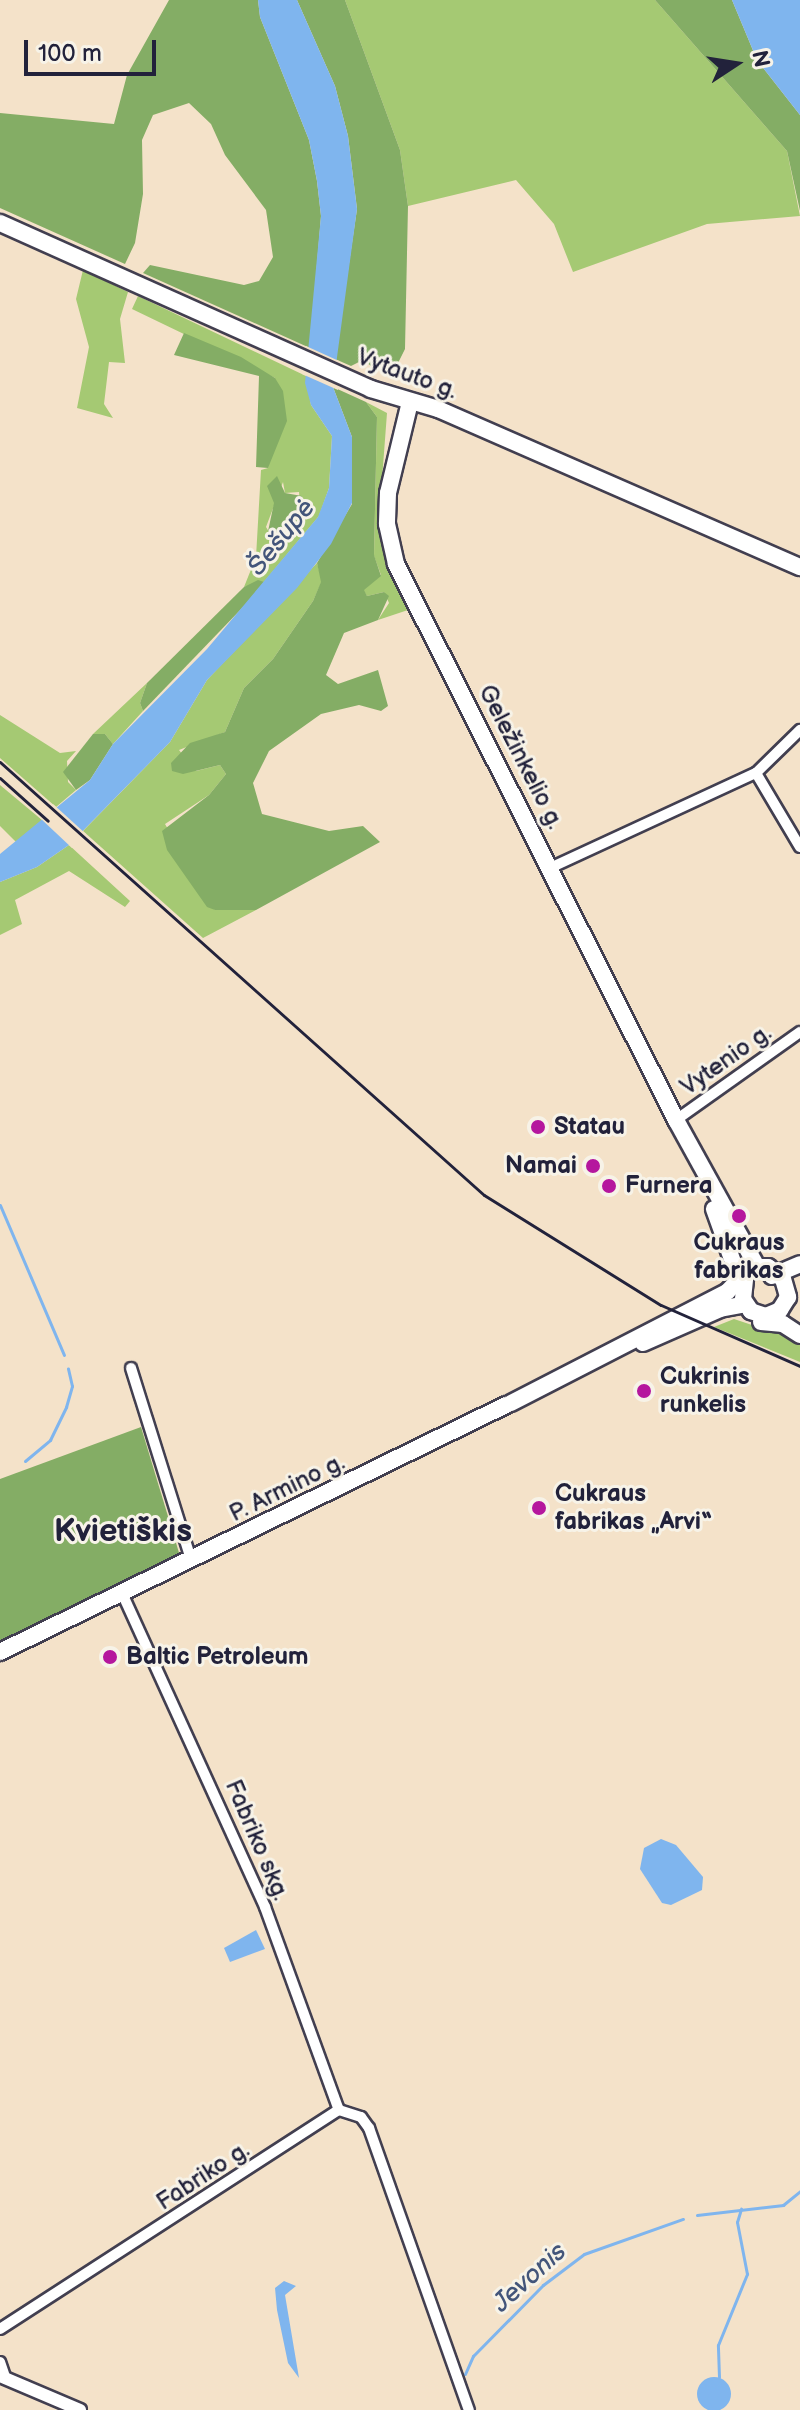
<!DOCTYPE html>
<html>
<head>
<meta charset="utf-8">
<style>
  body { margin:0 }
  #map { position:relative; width:800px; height:2410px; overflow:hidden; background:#f4e2c9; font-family:"Balsamiq Sans",sans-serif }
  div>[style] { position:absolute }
  .green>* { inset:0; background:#a5c973 }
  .forest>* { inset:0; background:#84ad65 }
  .water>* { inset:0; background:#7fb5ee }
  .round { border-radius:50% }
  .pier>* { inset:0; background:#f4e2c9 }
  .stream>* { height:3px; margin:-1.5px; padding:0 1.5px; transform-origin:1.5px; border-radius:1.5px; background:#7fb5ee }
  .roads { filter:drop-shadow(2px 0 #423f50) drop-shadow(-2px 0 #423f50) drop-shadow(0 2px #423f50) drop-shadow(0 -2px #423f50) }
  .minor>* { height:10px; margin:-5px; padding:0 5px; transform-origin:5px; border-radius:5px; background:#fff }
  .tertiary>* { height:12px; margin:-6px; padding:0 6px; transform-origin:6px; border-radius:6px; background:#fff }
  .primary>* { height:16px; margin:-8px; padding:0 8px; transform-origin:8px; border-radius:8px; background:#fff }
  .rail>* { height:3px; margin:-1.5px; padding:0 1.5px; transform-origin:1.5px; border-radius:1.5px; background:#22223b }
  .dots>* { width:22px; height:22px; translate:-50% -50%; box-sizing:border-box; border:4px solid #f7f3e8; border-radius:50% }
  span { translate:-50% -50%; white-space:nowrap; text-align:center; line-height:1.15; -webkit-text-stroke:6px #f7f3e8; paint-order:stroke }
  .street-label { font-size:24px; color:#22223b }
  .poi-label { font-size:24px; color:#22223b; font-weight:700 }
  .left { translate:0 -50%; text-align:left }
  .right { translate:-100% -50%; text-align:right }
  .water-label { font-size:26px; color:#43557a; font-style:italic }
  .district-label { font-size:32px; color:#22223b; font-weight:700 }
  .north { position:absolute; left:696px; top:24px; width:80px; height:80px; -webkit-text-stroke:6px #f7f3e8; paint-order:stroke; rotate:78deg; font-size:22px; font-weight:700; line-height:32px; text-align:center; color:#22223b }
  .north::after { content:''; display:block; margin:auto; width:28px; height:36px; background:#22223b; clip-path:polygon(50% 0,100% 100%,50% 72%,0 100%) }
  .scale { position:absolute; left:24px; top:40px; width:132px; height:36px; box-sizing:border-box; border:4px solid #22223b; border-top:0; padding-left:10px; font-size:24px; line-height:28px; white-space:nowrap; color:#22223b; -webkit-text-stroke:6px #f7f3e8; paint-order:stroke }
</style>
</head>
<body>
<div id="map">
  <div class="green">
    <div style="clip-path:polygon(345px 0,655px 0,787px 151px,800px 216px,707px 224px,573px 272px,554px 224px,516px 180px,408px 206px,400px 150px)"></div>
    <div style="clip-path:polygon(83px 270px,128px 292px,120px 319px,125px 363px,109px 362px,104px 404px,113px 418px,77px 408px,89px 347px,76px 299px)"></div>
    <div style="clip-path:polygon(evenodd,138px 296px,306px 376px,311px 405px,332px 436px,329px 488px,319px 516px,264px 582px,244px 587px,256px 557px,261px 470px,268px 468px,275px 378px,132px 309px,138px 296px,283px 482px,285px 493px,299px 492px,301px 518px,294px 531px,272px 537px,266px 527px,283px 482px)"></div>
    <div style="clip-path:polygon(366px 402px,387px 413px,380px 506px,411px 609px,378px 620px,389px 603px,384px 592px,367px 596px,363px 590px,381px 575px,374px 556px,377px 417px)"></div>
    <div style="clip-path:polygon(317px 563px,322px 581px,313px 601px,273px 659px,244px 688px,225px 732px,179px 750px,196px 771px,220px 765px,226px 774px,209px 795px,165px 824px,215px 910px,256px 910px,203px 938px,83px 831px,170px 742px,207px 680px)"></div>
    <div style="clip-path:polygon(147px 683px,140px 703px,143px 711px,113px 744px,105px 734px,93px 734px)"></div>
    <div style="clip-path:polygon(0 715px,60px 753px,76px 751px,67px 761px,68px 782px,76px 790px,56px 807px,0 758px)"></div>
    <div style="clip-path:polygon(0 785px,42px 820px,17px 843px,0 826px)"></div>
    <div style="clip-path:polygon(69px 845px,130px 901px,125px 907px,69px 871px,15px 900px,22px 924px,0 935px,0 882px,37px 867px)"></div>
    <div style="clip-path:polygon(734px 1319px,800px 1341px,800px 1362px,714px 1327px)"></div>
  </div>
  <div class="forest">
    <div style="clip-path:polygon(169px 0,258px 0,260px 17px,309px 140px,317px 181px,321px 216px,310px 348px,143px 273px,150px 265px,244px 285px,259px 281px,273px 257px,266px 210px,225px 155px,211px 124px,189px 103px,153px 115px,142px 140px,143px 194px,135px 243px,125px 264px,0 208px,0 113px,114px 124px,127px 75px)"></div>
    <div style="clip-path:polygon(297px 0,345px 0,400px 150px,408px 206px,405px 349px,398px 363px,387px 367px,375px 369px,363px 360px,351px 366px,335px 359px,357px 209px,348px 136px,335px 86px)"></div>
    <div style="clip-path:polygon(655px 0,732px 0,757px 60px,800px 115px,800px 211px,787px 151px)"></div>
    <div style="clip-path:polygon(184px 333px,241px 357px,275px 378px,283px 391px,287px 421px,268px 468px,256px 467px,259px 376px,174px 355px)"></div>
    <div style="clip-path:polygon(333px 387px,366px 402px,377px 417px,374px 555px,381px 576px,364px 590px,367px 596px,384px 592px,389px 596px,378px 620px,344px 633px,326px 675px,338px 684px,378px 670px,388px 706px,381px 711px,359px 705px,321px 714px,269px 751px,253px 783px,262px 814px,329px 831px,363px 826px,380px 842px,256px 910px,215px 910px,207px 907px,167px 850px,162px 831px,209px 795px,226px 774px,220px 765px,183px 774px,172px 771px,171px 763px,190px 743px,225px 732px,244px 688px,273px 659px,313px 601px,321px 582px,317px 563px,352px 504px,352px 437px)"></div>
    <div style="clip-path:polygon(277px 476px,285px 493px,302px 496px,301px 527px,272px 537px,267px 536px,274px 503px,267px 486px)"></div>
    <div style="clip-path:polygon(258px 580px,264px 582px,246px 604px,143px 711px,140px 703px,147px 683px,244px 587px)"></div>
    <div style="clip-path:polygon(93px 734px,105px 734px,113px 744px,90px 780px,76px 790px,63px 772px)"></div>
    <div style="clip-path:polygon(141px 1427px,180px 1556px,0 1644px,0 1479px)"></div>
  </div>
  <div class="water">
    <div style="clip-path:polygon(258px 0,297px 0,335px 86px,348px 136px,357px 209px,333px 387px,352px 437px,352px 503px,331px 544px,297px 588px,207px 680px,170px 742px,69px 845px,37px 867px,0 882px,0 854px,90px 780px,113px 744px,207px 649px,318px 517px,329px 488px,332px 436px,311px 405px,305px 383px,321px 216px,317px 181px,309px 140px,260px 17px)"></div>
    <div style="clip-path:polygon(732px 0,800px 0,800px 115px,757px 60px)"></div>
    <div style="clip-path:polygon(661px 1839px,676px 1845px,703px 1877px,702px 1890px,671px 1905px,662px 1903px,640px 1869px,644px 1848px)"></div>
    <div style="clip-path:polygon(256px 1930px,265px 1949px,230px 1962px,224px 1948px)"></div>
    <div style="clip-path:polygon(284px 2281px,296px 2286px,285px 2295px,299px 2378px,288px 2363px,277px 2310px,275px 2288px)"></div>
    <div class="round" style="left:697px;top:2377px;width:34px;height:34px"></div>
  </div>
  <div class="pier">
    <div style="clip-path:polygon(306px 346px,339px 361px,338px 390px,302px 374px)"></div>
    <div style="clip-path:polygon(53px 804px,86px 834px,72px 848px,39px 817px)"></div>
  </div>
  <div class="stream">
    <div style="left:0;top:1205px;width:163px;rotate:66.9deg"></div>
    <div style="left:25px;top:1461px;width:33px;rotate:-40deg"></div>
    <div style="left:50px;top:1440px;width:37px;rotate:-64deg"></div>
    <div style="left:66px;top:1407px;width:22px;rotate:-74deg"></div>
    <div style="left:72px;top:1386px;width:18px;rotate:-103deg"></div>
    <div style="left:697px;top:2215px;width:87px;rotate:-6.6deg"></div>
    <div style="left:783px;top:2205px;width:22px;rotate:-39deg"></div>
    <div style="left:465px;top:2374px;width:20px;rotate:-66deg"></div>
    <div style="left:473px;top:2356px;width:100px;rotate:-45.4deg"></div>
    <div style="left:543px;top:2285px;width:51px;rotate:-37.1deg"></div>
    <div style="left:584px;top:2254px;width:105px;rotate:-19.5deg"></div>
    <div style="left:719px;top:2377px;width:32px;rotate:-92deg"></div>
    <div style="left:718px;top:2345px;width:77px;rotate:-67.8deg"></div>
    <div style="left:747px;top:2274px;width:53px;rotate:-100.9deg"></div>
    <div style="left:737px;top:2222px;width:14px;rotate:-73deg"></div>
  </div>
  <div class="roads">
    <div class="minor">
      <div style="left:756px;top:773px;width:86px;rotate:59.3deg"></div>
      <div style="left:550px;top:868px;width:227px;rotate:-24.8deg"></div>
      <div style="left:756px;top:773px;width:62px;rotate:-44.3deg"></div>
      <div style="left:676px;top:1120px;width:152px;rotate:-35.4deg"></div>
      <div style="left:131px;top:1368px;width:201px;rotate:72.6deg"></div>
      <div style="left:122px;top:1593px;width:345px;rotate:65.5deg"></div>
      <div style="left:265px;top:1907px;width:216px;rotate:70deg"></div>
      <div style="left:0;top:2329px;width:404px;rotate:-32.9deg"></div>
      <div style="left:339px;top:2110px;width:23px;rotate:18deg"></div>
      <div style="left:361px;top:2117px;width:14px;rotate:54deg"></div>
      <div style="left:369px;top:2128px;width:299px;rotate:70.5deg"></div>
      <div style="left:0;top:2362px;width:18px;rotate:71deg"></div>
    </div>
    <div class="tertiary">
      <div style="left:0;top:2376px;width:87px;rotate:23deg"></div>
    </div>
    <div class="primary">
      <div style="left:0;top:223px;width:406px;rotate:24.1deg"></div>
      <div style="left:371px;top:389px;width:70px;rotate:16.6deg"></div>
      <div style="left:438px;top:409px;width:395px;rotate:23.6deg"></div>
      <div style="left:410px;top:402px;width:94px;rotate:103.6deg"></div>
      <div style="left:388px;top:493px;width:31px;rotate:92deg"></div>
      <div style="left:387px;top:524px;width:41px;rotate:77.3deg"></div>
      <div style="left:396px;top:564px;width:623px;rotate:63.27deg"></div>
      <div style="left:676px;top:1120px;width:168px;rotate:61.1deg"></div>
      <div style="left:714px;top:1209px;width:74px;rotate:70.3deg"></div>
      <div style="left:772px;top:1276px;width:30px;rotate:-23deg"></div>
      <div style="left:761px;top:1322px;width:22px;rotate:5deg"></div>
      <div style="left:783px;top:1324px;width:20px;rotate:33deg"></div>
      <div style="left:643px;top:1343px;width:84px;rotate:-23.8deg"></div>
      <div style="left:720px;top:1309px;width:26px;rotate:-11deg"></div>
      <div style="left:511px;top:1403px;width:243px;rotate:-27.2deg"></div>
      <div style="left:727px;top:1292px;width:28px;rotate:-46deg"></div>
      <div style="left:746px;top:1272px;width:9px;rotate:-32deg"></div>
      <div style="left:754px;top:1267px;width:14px"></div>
      <div style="left:768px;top:1267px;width:19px;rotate:39deg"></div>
      <div style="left:783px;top:1279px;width:19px;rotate:74deg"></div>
      <div style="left:788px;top:1297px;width:15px;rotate:122deg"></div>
      <div style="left:780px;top:1310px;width:15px;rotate:157deg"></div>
      <div style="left:766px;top:1316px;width:16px;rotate:-162deg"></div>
      <div style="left:751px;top:1311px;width:14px;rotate:-124deg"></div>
      <div style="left:743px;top:1299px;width:27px;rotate:-84deg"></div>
      <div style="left:0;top:1652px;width:563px;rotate:-26.02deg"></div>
    </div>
  </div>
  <div class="rail">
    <div style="left:0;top:762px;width:649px;rotate:41.82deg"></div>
    <div style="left:484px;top:1195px;width:208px;rotate:31.9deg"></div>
    <div style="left:661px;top:1305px;width:152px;rotate:23.7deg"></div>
    <div style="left:0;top:778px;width:64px;rotate:41.9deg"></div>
  </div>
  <div class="dots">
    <div style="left:538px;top:1127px;background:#b5179e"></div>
    <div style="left:593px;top:1166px;background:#b5179e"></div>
    <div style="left:609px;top:1186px;background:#b5179e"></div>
    <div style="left:739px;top:1216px;background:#b5179e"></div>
    <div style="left:644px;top:1391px;background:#b5179e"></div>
    <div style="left:539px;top:1508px;background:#b5179e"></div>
    <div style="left:110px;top:1657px;background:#b5179e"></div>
  </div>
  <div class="street-label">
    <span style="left:407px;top:374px;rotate:20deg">Vytauto g.</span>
    <span style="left:521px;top:757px;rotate:63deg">Geležinkelio g.</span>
    <span style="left:726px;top:1060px;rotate:-35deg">Vytenio g.</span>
    <span style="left:287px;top:1488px;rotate:-26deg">P. Armino g.</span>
    <span style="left:257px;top:1840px;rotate:67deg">Fabriko skg.</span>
    <span style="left:203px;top:2176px;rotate:-33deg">Fabriko g.</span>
  </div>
  <div class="poi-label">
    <span class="left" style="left:554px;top:1127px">Statau</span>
    <span class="right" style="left:577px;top:1166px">Namai</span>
    <span class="left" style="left:625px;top:1186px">Furnera</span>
    <span style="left:739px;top:1257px">Cukraus<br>fabrikas</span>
    <span class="left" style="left:660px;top:1391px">Cukrinis<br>runkelis</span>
    <span class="left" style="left:555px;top:1508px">Cukraus<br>fabrikas „Arvi“</span>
    <span class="left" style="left:126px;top:1657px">Baltic Petroleum</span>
  </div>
  <div class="water-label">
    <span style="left:282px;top:538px;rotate:-51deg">Šešupė</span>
    <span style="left:530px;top:2278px;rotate:-42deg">Jevonis</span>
  </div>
  <div class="district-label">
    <span style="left:123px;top:1532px">Kvietiškis</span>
  </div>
  <div class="north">N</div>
  <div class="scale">100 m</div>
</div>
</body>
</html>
